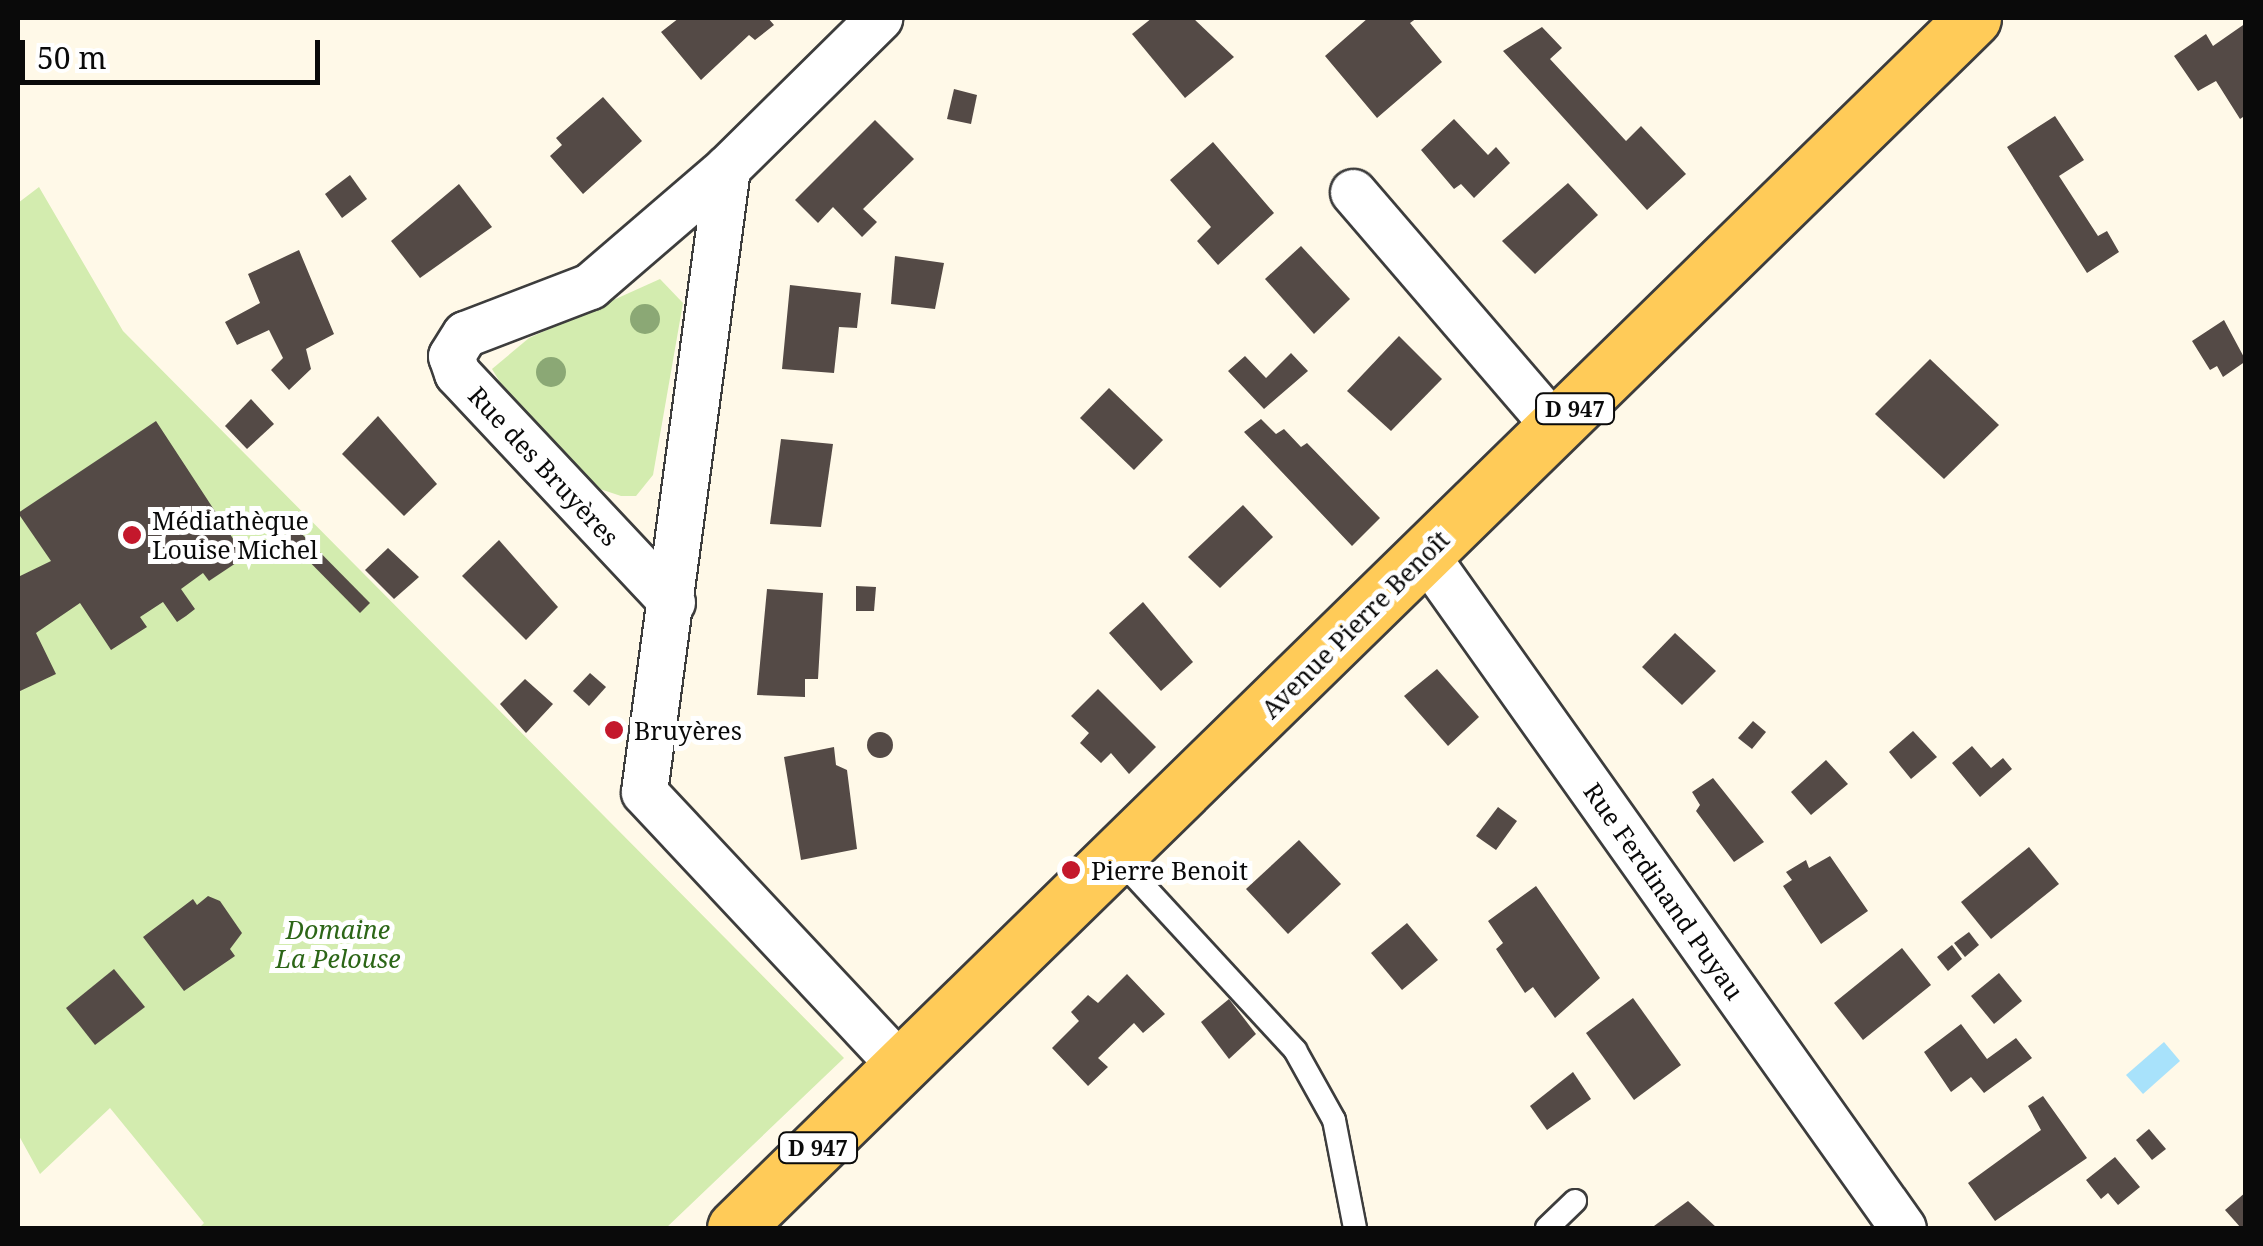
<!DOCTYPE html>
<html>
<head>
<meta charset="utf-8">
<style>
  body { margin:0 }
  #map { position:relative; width:2263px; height:1246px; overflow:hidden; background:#fff9e8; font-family:"Noto Serif",serif }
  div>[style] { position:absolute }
  .green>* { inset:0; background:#d3ecaf }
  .water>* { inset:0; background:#a8e2fb }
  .building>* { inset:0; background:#544a46 }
  .round { border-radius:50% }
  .roads { filter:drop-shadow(2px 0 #3d3d3d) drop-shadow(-2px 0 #3d3d3d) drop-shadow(0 2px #3d3d3d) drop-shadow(0 -2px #3d3d3d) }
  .service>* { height:22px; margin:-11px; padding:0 11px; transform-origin:11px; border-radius:11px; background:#fff }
  .minor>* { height:45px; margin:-22.5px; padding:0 22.5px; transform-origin:22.5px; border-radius:22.5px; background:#fff }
  .primary>* { height:55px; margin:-27.5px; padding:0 27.5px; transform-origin:27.5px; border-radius:27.5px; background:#ffcb58 }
  .trees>* { width:30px; height:30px; margin:-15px; border-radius:50%; background:#8ba875 }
  .dots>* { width:28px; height:28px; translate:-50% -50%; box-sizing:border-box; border:5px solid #fff; border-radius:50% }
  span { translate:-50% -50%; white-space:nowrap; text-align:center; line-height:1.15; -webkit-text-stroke:10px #fff; paint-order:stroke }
  .shield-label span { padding:2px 8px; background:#fff; border:2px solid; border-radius:8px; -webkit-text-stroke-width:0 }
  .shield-label { font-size:22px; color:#0a0a0a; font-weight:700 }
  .street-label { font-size:25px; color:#0a0a0a }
  .poi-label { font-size:25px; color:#0a0a0a }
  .left { translate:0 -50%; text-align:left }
  .park-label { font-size:25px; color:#2c6617; font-style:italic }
  .frame { position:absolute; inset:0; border:20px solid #0a0a0a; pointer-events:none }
  .scale { position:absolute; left:20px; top:40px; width:300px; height:45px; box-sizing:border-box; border:5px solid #0a0a0a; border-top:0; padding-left:12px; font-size:30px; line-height:35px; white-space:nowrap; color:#0a0a0a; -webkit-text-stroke:8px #fff; paint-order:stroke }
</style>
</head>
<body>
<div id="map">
  <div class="green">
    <div style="clip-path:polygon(39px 187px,123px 331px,844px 1058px,666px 1228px,199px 1228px,204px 1223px,110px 1108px,40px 1174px,18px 1134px,18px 203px)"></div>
    <div style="clip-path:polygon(660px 279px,683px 303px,653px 475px,636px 496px,621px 496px,594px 487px,512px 402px,492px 369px,529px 338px)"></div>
  </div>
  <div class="water">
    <div style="clip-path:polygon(2164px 1042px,2180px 1061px,2143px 1094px,2126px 1075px)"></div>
  </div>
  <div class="building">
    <div style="clip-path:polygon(679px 18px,768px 18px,774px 25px,755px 40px,749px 35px,701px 80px,661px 32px)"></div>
    <div style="clip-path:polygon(1152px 18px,1193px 18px,1234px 57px,1185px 98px,1132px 34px)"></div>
    <div style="clip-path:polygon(1368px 18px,1417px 18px,1410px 23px,1442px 62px,1377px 118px,1325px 56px)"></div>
    <div style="clip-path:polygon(2246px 23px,2246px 115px,2240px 119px,2216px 81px,2198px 91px,2174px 56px,2206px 34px,2213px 46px)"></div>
    <div style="clip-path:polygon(1542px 27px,1562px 48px,1550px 59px,1626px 141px,1641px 126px,1686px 174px,1647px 210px,1503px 51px)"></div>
    <div style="clip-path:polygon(954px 89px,977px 95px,971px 124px,947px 119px)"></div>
    <div style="clip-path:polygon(603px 97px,642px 141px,583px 194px,550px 156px,562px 145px,556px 138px)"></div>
    <div style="clip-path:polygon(2055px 116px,2084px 160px,2059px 176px,2098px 236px,2107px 231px,2119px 252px,2087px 273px,2007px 147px)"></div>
    <div style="clip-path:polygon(1454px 119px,1488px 155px,1496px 147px,1510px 163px,1474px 198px,1461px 184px,1454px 189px,1421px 150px)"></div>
    <div style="clip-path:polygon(875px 120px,914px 159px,863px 209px,877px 222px,862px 237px,833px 207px,818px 223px,795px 200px)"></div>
    <div style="clip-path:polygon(1213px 142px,1274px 213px,1218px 265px,1197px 241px,1211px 227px,1170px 180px)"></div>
    <div style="clip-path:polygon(350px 175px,367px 199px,342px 218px,325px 194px)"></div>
    <div style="clip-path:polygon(1568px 183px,1598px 215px,1535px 274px,1502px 241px)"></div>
    <div style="clip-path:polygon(459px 184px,492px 227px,420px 278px,391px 241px)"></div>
    <div style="clip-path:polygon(1301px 246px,1350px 299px,1314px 334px,1265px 279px)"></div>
    <div style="clip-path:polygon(299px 250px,334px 334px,306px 349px,311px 369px,289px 390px,271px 370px,283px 358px,269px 330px,237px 345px,225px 322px,260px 303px,248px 274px)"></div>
    <div style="clip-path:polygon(895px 256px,944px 263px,935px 309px,891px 304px)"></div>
    <div style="clip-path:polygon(790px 285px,861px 293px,857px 328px,839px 327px,834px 373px,782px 369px)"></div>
    <div style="clip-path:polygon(2224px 320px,2246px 361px,2223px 377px,2217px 366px,2210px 370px,2192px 341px)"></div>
    <div style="clip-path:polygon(1399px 336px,1442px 379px,1391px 431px,1347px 391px)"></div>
    <div style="clip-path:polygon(1291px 353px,1308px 371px,1264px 409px,1228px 371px,1245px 356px,1266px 378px)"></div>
    <div style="clip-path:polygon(1930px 359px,1999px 425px,1944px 479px,1875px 414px)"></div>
    <div style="clip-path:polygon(1109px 388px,1163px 440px,1134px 470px,1080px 418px)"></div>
    <div style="clip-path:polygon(251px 399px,274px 424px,247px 449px,225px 426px)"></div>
    <div style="clip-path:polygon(378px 416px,437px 484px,404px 516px,342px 454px)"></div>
    <div style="clip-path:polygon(1261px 419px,1276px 434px,1284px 429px,1301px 447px,1307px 443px,1380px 518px,1352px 546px,1244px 432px)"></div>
    <div style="clip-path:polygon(156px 421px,245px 557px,209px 581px,203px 573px,181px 589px,195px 609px,186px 616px,177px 622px,163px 602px,140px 617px,147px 627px,111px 650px,80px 603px,36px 633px,56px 674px,18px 692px,18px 577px,51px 561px,18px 513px)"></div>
    <div style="clip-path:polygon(781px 439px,833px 444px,821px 527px,770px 524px)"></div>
    <div style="clip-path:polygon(1243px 505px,1273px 537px,1220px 588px,1188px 557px)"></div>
    <div style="clip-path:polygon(294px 526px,370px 603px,360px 613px,284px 536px)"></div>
    <div style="clip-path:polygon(499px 540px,558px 607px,526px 640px,462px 576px)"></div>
    <div style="clip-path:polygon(388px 548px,419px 577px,394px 599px,365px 570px)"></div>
    <div style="clip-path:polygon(856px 586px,876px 587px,874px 611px,856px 611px)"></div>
    <div style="clip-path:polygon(767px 589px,823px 593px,818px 679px,805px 679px,805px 697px,757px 695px)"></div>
    <div style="clip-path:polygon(1143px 602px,1193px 662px,1161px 691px,1109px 633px)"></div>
    <div style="clip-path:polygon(1675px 633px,1716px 671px,1682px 705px,1642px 667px)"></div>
    <div style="clip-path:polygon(1437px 669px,1479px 717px,1448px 746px,1404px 696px)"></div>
    <div style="clip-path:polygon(590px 673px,606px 687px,589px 706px,573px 691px)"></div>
    <div style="clip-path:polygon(525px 679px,553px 704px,526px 733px,500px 704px)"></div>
    <div style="clip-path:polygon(1098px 689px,1156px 747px,1129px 774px,1111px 753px,1101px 763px,1080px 743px,1089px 733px,1071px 716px)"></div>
    <div style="clip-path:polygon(1753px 721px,1766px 732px,1752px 749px,1738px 738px)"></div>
    <div style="clip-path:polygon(1913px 731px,1937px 757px,1911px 779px,1889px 752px)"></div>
    <div class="round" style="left:867px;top:732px;width:26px;height:26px"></div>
    <div style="clip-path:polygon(1972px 746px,1991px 768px,2003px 758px,2012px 769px,1980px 797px,1952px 763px)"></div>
    <div style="clip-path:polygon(834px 747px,836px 765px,847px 770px,857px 849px,801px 860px,784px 757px)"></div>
    <div style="clip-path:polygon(1826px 760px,1848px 784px,1811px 815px,1791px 792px)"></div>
    <div style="clip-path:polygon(1713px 778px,1764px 842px,1734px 862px,1696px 811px,1700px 805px,1692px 792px)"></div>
    <div style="clip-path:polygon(1498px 807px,1517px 821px,1496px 850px,1476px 836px)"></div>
    <div style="clip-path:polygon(1299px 840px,1341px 884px,1288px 934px,1246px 889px)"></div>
    <div style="clip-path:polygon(2029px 847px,2059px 884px,1991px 939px,1961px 902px)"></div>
    <div style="clip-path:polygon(1830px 856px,1868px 911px,1821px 944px,1783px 886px,1792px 880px,1786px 872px,1806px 860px,1809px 868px)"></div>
    <div style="clip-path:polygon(1536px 886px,1600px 978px,1555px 1018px,1533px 987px,1525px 993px,1496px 949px,1503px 943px,1488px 921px)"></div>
    <div style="clip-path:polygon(208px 896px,220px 901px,242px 933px,230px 949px,235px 956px,184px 991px,143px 937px,193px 899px,197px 905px)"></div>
    <div style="clip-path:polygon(1407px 923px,1438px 960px,1402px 990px,1371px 953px)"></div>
    <div style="clip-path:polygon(1969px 932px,1979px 945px,1965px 957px,1954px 943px)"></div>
    <div style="clip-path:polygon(1952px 945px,1962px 959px,1948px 971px,1937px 957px)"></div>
    <div style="clip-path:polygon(1902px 948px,1931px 985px,1863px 1040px,1834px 1003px)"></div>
    <div style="clip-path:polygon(114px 969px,145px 1007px,95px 1045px,66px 1008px)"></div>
    <div style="clip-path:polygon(1999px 973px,2022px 1001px,1994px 1024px,1971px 996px)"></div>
    <div style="clip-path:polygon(1127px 974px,1165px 1014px,1143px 1033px,1134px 1023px,1098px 1058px,1108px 1067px,1088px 1086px,1052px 1048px,1079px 1021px,1071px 1012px,1088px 995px,1098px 1003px)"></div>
    <div style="clip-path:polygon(1633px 998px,1681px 1065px,1634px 1100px,1586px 1033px)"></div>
    <div style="clip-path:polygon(1229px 999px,1256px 1034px,1229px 1059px,1201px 1022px)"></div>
    <div style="clip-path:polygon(1961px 1024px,1987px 1059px,2016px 1038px,2032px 1058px,1984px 1093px,1971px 1077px,1951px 1092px,1924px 1052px)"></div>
    <div style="clip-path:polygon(1573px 1072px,1591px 1099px,1547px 1130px,1530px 1106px)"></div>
    <div style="clip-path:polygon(2043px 1096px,2087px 1158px,1995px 1221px,1968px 1183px,2041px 1130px,2028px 1106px)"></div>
    <div style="clip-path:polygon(2149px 1129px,2166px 1149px,2152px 1160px,2136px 1140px)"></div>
    <div style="clip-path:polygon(2115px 1157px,2140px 1187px,2118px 1205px,2108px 1193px,2101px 1199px,2086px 1180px)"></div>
    <div style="clip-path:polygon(2246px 1192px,2246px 1228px,2241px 1228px,2225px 1210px)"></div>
    <div style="clip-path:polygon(1688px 1201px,1717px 1228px,1656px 1228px,1654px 1226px)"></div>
  </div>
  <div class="roads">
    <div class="service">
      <div style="left:1117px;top:857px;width:263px;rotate:47.3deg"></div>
      <div style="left:1295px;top:1050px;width:80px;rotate:60.9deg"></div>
      <div style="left:1334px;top:1120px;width:110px;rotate:79deg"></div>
      <div style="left:1547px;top:1228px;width:39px;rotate:-44deg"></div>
    </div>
    <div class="minor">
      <div style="left:727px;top:168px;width:629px;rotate:97.58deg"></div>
      <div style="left:644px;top:792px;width:376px;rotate:46.9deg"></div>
      <div style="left:1353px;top:192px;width:311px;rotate:49.3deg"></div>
      <div style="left:1425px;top:554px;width:826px;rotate:54.66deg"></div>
      <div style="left:672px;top:602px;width:314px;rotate:-133.2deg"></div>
      <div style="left:457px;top:373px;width:18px;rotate:-109deg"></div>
      <div style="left:451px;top:356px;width:26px;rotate:-58deg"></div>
      <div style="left:465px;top:334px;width:134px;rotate:-21deg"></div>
      <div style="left:590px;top:286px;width:181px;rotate:-40.7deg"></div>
      <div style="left:727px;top:168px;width:214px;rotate:-44.6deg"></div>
    </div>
    <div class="primary">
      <div style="left:735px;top:1228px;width:1731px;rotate:-44.34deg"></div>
    </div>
  </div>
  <div class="trees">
    <div style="left:645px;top:319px"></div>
    <div style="left:551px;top:372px"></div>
  </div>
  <div class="dots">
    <div style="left:132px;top:535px;background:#c4182c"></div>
    <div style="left:614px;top:730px;background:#c4182c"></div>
    <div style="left:1071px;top:870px;background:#c4182c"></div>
  </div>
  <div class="shield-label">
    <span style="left:1575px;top:409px">D 947</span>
    <span style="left:818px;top:1148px">D 947</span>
  </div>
  <div class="street-label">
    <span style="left:544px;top:466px;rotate:47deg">Rue des Bruyères</span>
    <span style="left:1355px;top:624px;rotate:-45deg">Avenue Pierre Benoît</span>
    <span style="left:1664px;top:891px;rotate:55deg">Rue Ferdinand Puyau</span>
  </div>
  <div class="poi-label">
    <span class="left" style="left:152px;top:535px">Médiathèque<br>Louise Michel</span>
    <span class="left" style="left:634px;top:730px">Bruyères</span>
    <span class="left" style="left:1091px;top:870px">Pierre Benoit</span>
  </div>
  <div class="park-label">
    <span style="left:338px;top:944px">Domaine<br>La Pelouse</span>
  </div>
  <div class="frame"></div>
  <div class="scale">50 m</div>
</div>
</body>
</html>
